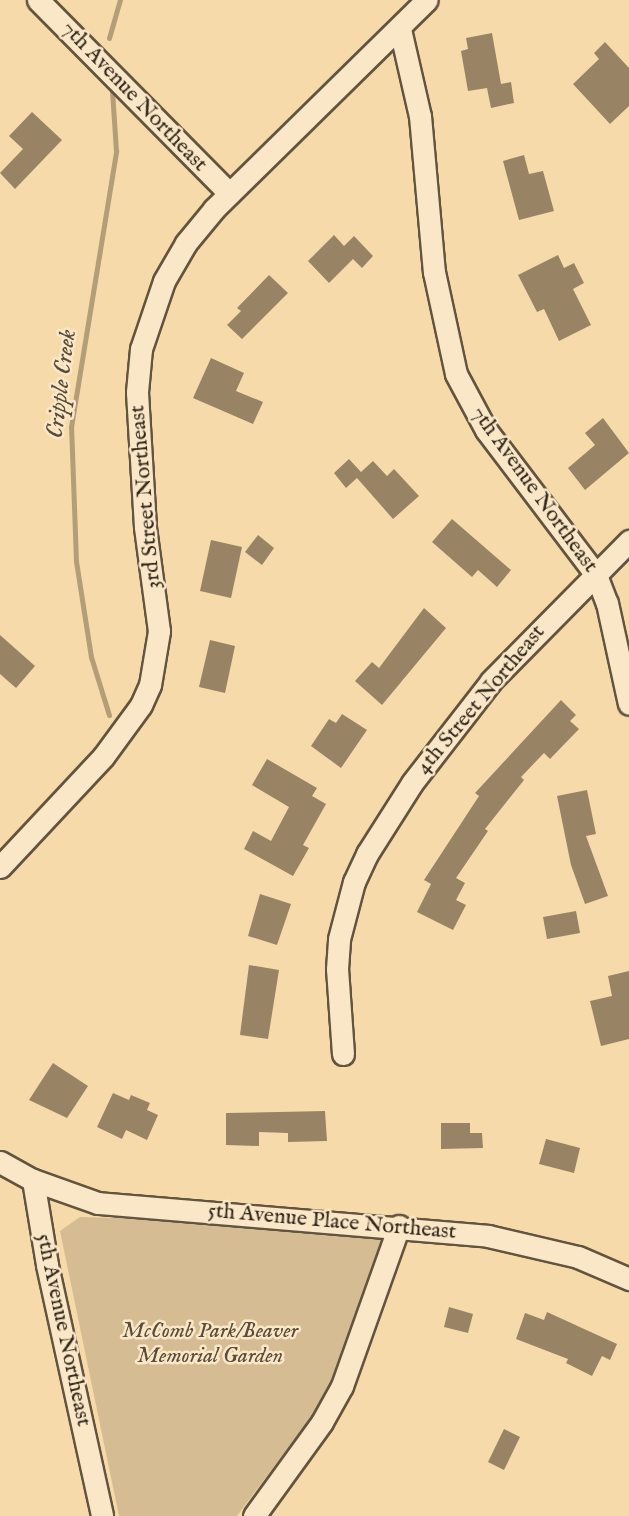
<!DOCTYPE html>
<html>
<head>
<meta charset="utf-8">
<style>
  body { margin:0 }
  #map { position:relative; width:629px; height:1516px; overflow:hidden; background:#f7daaa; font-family:"IM FELL English",serif }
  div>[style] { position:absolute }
  .green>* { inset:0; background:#d5bc92 }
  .stream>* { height:5px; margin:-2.5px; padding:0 2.5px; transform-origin:2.5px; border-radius:2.5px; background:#b49d79 }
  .building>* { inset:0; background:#988465 }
  .roads { filter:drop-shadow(2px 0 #62543e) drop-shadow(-2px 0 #62543e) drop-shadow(0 2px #62543e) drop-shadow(0 -2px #62543e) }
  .street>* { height:21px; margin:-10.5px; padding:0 10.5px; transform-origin:10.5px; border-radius:10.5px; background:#fae7c8 }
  span { translate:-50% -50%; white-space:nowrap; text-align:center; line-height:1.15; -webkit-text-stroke:5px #fae7c8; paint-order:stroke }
  .street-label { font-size:22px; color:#31271a }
  .park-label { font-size:22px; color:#5a4c38; font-style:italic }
  .water-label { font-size:24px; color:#584a36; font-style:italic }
</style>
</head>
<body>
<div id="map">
  <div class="green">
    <div style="clip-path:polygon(80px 1217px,389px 1225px,336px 1383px,237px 1516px,119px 1516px,60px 1231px)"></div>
  </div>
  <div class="stream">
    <div style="left:109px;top:38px;width:40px;rotate:-74deg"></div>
    <div style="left:109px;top:715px;width:61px;rotate:-107.2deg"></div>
    <div style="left:91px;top:657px;width:97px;rotate:-98.9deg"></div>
    <div style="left:76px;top:561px;width:134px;rotate:-92.1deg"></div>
    <div style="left:71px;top:427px;width:280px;rotate:-80.7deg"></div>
    <div style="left:116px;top:151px;width:60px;rotate:-93.8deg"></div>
  </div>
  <div class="building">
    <div style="clip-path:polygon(492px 33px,501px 84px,511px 82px,514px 103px,491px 108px,487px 88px,468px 91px,461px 51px,468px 49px,466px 38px)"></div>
    <div style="clip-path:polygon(605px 42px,629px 68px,629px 106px,610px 124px,573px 84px,599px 59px,594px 53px)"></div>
    <div style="clip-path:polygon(32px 112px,62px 140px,15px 189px,0 173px,23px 149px,9px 136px)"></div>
    <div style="clip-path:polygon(524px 155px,529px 174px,543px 171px,554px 211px,519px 220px,503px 161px)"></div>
    <div style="clip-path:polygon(334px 235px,344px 246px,354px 236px,373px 256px,362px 268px,353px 259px,329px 283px,308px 261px)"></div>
    <div style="clip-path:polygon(558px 255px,564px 268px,574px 263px,584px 283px,573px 289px,591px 325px,559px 341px,544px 309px,537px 312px,518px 275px)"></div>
    <div style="clip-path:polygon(269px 275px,288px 293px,242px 339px,227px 325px,241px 311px,237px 308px)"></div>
    <div style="clip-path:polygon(211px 358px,244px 373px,236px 391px,263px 402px,253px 424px,193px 398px)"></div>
    <div style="clip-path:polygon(603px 418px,629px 453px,585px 490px,568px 468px,595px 445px,585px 433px)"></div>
    <div style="clip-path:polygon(349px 459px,361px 472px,373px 461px,387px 476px,394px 469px,419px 496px,393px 519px,357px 478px,346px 488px,334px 473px)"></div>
    <div style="clip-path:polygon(452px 519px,511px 570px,497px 587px,478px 570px,472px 577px,432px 542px)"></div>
    <div style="clip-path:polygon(258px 535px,274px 548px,262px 565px,245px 552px)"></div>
    <div style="clip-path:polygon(211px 540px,242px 547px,231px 598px,200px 591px)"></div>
    <div style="clip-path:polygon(424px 608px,446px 628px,382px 705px,355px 681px,372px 662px,379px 668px)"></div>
    <div style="clip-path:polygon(0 635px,35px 666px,16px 688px,0 674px)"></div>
    <div style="clip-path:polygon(210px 640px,235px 646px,225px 693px,199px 687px)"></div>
    <div style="clip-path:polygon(561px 700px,576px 715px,570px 721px,579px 729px,550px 759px,544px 753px,521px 777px,524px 780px,485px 829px,488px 831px,456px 878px,465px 883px,456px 900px,466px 905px,453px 930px,417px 912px,431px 884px,424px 880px,479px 796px,475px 793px)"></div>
    <div style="clip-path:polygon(342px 714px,367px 730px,341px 768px,311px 746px,329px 719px,336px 723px)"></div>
    <div style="clip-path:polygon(267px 759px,317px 788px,312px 796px,326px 804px,303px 845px,309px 848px,293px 876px,244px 849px,253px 831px,271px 841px,289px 807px,252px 785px)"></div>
    <div style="clip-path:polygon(587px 790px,596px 834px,586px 836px,608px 896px,585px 904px,571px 865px,557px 796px)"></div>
    <div style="clip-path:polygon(260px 894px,291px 904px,277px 945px,248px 936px)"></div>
    <div style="clip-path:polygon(576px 911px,580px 933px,547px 939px,543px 917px)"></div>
    <div style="clip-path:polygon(249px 965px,279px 970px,268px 1039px,240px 1035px)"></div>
    <div style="clip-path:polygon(629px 971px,629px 1039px,601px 1046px,590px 1001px,612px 996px,608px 976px)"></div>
    <div style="clip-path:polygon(53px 1063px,88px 1086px,67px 1118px,29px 1100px)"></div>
    <div style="clip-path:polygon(113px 1093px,129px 1100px,131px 1095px,150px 1103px,147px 1110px,158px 1115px,147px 1140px,126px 1130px,122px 1139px,97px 1127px)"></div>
    <div style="clip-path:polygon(325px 1111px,327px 1141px,288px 1142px,288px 1133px,259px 1132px,259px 1146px,226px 1145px,226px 1113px)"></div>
    <div style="clip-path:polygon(441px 1123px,470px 1123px,470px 1133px,482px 1133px,483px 1148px,441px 1149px)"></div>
    <div style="clip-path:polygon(546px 1139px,580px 1148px,574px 1173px,539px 1164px)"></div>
    <div style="clip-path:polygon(449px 1307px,473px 1314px,468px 1333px,444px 1327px)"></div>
    <div style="clip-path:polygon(547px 1312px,617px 1344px,610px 1360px,602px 1356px,592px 1376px,566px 1363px,568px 1359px,516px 1339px,525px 1313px,544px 1320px)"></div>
    <div style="clip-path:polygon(504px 1429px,520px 1437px,504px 1470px,488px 1462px)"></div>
  </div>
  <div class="roads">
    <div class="street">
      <div style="left:38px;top:0;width:272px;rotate:45.3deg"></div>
      <div style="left:400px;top:29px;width:89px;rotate:77.1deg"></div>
      <div style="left:420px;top:116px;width:157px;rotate:84.9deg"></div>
      <div style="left:434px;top:272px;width:104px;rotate:77.8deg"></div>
      <div style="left:456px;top:374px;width:64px;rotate:61.8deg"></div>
      <div style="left:486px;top:430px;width:182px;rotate:52.8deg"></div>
      <div style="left:596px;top:575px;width:30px;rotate:69deg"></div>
      <div style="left:607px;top:603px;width:103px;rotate:77.7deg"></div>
      <div style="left:0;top:867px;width:151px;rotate:-46.9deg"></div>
      <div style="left:103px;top:757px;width:64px;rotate:-53.8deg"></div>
      <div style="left:141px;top:705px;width:22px;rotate:-66deg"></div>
      <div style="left:150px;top:685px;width:55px;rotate:-80.5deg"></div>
      <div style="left:159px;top:631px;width:105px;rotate:-97.7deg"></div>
      <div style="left:145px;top:527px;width:135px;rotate:-93.4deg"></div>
      <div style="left:137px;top:392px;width:43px;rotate:-84.7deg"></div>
      <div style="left:141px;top:349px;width:72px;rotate:-71.3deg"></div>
      <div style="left:164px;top:281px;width:44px;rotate:-59.9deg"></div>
      <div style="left:186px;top:243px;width:44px;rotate:-50.5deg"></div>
      <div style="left:214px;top:209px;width:298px;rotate:-44.5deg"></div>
      <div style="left:343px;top:1054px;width:85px;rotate:-94deg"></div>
      <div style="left:337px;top:969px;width:30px;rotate:-86deg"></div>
      <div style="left:339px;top:939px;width:59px;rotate:-75.3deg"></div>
      <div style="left:354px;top:882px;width:31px;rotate:-65deg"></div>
      <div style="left:367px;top:854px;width:84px;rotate:-57.6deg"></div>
      <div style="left:412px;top:783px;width:129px;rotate:-52.2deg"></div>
      <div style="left:491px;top:681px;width:197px;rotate:-45.4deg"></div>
      <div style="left:0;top:1162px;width:38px;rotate:29deg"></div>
      <div style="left:33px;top:1180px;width:86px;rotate:80.6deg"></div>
      <div style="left:47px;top:1265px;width:257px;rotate:77.6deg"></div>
      <div style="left:33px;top:1180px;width:69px;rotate:19.5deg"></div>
      <div style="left:98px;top:1203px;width:391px;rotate:4.8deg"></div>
      <div style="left:488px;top:1236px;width:92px;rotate:13.1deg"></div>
      <div style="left:578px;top:1257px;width:56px;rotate:23.3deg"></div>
      <div style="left:254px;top:1516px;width:116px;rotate:-54.1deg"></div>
      <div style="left:322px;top:1422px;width:41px;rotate:-60.9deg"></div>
      <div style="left:342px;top:1386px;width:170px;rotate:-70.4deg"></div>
    </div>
  </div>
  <div class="street-label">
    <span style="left:134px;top:97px;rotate:46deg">7th Avenue Northeast</span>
    <span style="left:534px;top:490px;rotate:54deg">7th Avenue Northeast</span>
    <span style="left:146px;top:497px;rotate:-95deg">3rd Street Northeast</span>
    <span style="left:481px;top:700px;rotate:-50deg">4th Street Northeast</span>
    <span style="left:332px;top:1222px;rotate:5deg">5th Avenue Place Northeast</span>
    <span style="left:63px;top:1330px;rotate:78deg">5th Avenue Northeast</span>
  </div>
  <div class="park-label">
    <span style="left:210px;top:1344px">McComb Park/Beaver<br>Memorial Garden</span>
  </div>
  <div class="water-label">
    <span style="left:62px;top:384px;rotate:-83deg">Cripple Creek</span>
  </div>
</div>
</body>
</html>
